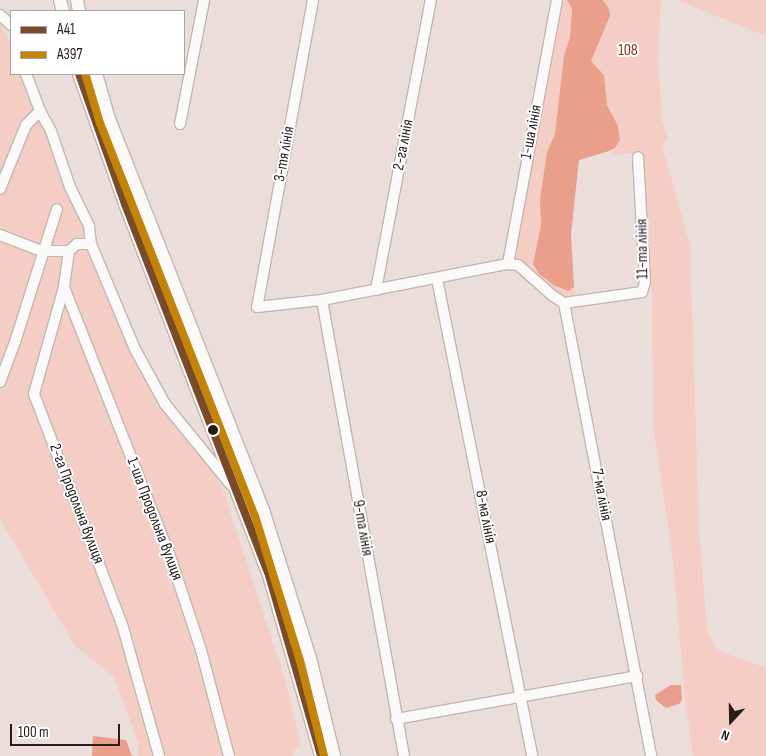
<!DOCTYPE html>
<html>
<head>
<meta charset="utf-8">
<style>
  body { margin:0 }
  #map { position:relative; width:766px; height:756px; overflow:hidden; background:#ebddd9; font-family:"Sofia Sans Condensed",sans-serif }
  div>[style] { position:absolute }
  .green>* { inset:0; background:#f4cec4 }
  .water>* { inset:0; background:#e99f8b }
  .roads { filter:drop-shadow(1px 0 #c1b6b2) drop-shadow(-1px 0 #c1b6b2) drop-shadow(0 1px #c1b6b2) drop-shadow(0 -1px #c1b6b2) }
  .minor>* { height:10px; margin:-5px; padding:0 5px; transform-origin:5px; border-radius:5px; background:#fcfaf9 }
  .major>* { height:12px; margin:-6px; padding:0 6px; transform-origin:6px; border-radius:6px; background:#fcfaf9 }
  .bus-1>* { height:8px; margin:-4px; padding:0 4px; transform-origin:4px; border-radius:4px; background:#7a4b2a }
  .bus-2>* { height:8px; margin:-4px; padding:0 4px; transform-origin:4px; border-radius:4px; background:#c38407 }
  .dots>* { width:14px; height:14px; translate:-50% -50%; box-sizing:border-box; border:2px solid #fff; border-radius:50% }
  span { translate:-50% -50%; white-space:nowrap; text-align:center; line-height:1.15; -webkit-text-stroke:4px #fff; paint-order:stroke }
  .park-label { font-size:16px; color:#8c3219 }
  .street-label { font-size:16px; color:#271e1b }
  .legend { position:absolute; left:10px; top:10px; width:175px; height:65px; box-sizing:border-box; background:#fff; border:1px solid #a9a5a4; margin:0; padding:6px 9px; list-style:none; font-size:15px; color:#271e1b }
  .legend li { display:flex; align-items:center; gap:10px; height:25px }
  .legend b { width:25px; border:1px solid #a9a5a4 }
  .north { position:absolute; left:706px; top:696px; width:50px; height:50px; -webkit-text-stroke:4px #fff; paint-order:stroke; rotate:201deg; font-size:14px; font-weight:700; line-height:20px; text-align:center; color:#271e1b }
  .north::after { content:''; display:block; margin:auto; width:18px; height:22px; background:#271e1b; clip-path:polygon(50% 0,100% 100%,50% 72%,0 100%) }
  .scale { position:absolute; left:10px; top:724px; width:110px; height:22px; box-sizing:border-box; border:2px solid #271e1b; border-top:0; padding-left:6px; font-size:15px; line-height:18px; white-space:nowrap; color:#271e1b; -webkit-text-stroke:4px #fff; paint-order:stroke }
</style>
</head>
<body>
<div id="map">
  <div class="green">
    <div style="clip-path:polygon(561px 0,567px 0,572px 9px,571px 38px,564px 55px,555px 134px,547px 152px,540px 199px,541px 225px,533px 264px,539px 274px,555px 286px,573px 290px,574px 287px,576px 298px,566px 299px,548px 289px,515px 258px,512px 252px)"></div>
    <div style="clip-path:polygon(603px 0,661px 0,658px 58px,662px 120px,668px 139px,662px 145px,690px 245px,699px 527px,707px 630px,717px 650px,766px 668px,766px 756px,693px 756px,685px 699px,672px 551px,653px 427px,652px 296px,639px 152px,613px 155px,620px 140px,618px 126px,607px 105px,604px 75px,591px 61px,610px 16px,609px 9px)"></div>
    <div style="clip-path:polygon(677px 0,766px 0,766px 36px)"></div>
    <div style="clip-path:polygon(0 24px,11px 44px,11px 74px,23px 74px,135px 359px,210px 464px,222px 487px,286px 683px,301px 746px,292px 751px,293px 756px,138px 756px,138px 742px,114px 677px,75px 646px,0 519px)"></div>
  </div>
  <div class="water">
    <div style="clip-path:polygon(567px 0,603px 0,609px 9px,610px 16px,591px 61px,604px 75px,607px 105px,618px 126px,620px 140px,615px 148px,609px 151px,579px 160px,571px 234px,574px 287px,569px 291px,555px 286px,539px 274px,533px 264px,541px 225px,540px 199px,547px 152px,555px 134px,564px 55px,570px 38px,572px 9px)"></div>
    <div style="clip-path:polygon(671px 685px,681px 685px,682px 700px,679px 704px,666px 708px,656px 700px,655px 695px)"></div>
    <div style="clip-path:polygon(93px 736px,126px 740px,132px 756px,92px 756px)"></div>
  </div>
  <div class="roads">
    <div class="minor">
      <div style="left:313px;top:0;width:312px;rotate:100.3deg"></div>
      <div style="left:257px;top:307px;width:65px;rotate:-6.1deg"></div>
      <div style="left:322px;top:300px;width:189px;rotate:-11deg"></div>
      <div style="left:508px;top:264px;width:10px;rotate:6deg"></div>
      <div style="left:518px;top:265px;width:47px;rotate:41.5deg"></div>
      <div style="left:553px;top:296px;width:13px;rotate:32deg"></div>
      <div style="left:564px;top:303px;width:461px;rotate:79.1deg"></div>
      <div style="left:0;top:15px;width:15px;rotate:42deg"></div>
      <div style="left:26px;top:74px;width:40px;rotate:69deg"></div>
      <div style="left:40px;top:111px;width:23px;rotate:61deg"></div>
      <div style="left:51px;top:131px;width:59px;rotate:71.3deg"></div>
      <div style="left:70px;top:187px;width:43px;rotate:64deg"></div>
      <div style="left:89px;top:226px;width:18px;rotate:84deg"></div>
      <div style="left:91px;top:244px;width:114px;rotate:67.3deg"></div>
      <div style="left:135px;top:349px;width:63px;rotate:61.4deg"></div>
      <div style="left:165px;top:404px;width:104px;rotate:50.8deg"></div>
      <div style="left:180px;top:124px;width:126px;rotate:-79deg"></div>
      <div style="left:0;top:189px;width:69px;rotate:-67.9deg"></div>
      <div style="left:26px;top:125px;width:20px;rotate:-45deg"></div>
      <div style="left:0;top:235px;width:45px;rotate:20.9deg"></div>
      <div style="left:42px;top:251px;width:27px"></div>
      <div style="left:69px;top:251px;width:11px;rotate:-41deg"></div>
      <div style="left:77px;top:244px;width:14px"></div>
      <div style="left:69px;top:251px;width:36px;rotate:98deg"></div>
      <div style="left:64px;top:287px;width:111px;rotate:105.7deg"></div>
      <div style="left:34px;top:394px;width:246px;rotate:69.1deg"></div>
      <div style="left:122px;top:624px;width:137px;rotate:74.3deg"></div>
      <div style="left:508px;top:264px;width:269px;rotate:-79.5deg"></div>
      <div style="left:437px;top:279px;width:486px;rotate:78.7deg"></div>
      <div style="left:64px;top:287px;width:286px;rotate:68.5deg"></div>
      <div style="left:169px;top:553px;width:102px;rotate:71.7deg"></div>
      <div style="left:201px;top:650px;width:110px;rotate:75.2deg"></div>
      <div style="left:376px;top:290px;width:295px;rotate:-79.3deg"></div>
      <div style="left:322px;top:300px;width:463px;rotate:79.8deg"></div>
      <div style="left:564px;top:303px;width:79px;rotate:-8deg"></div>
      <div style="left:642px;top:292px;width:10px;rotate:-73deg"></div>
      <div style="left:645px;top:282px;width:125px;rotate:-93.2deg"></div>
      <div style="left:0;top:382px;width:46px;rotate:-69.6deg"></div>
      <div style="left:16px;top:339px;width:136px;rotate:-72.5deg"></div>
      <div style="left:396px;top:719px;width:245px;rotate:-10.1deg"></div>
    </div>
    <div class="major">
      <div style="left:60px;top:0;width:11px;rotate:75deg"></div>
      <div style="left:77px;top:0;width:11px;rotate:80deg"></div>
      <div style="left:79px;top:74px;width:138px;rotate:70.5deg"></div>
      <div style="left:125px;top:204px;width:395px;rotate:68.8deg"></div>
      <div style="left:268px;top:572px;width:191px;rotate:73.9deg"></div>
      <div style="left:96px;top:74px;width:47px;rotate:73.9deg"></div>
      <div style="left:109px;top:119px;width:423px;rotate:68.5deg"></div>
      <div style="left:264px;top:513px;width:152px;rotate:72.4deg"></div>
      <div style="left:310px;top:658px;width:101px;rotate:76.2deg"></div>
    </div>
  </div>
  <div class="bus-1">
    <div style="left:79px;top:74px;width:138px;rotate:70.5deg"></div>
    <div style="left:125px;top:204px;width:395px;rotate:68.8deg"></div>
    <div style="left:268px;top:572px;width:191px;rotate:73.9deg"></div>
  </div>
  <div class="bus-2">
    <div style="left:86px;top:77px;width:48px;rotate:73.1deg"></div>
    <div style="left:100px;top:123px;width:422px;rotate:68.5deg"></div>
    <div style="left:255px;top:516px;width:152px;rotate:72.8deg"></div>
    <div style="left:300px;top:661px;width:98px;rotate:75.8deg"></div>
  </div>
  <div class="dots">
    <div style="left:213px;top:430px;background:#271e1b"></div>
  </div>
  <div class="park-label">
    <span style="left:628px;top:51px">108</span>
  </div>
  <div class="street-label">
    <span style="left:532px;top:132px;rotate:-79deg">1-ша лінія</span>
    <span style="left:404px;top:145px;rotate:-79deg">2-га лінія</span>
    <span style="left:285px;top:154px;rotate:-80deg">3-тя лінія</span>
    <span style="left:643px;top:249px;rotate:-91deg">11-та лінія</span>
    <span style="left:601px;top:495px;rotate:79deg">7-ма лінія</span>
    <span style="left:76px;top:504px;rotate:69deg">2-га Продольна вулиця</span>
    <span style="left:485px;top:517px;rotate:79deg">8-ма лінія</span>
    <span style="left:154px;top:519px;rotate:69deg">1-ша Продольна вулиця</span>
    <span style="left:362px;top:528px;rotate:80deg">9-та лінія</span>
  </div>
  <ul class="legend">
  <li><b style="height:6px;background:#7a4b2a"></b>A41</li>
  <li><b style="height:6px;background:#c38407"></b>А397</li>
  </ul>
  <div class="north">N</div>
  <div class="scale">100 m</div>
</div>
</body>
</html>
